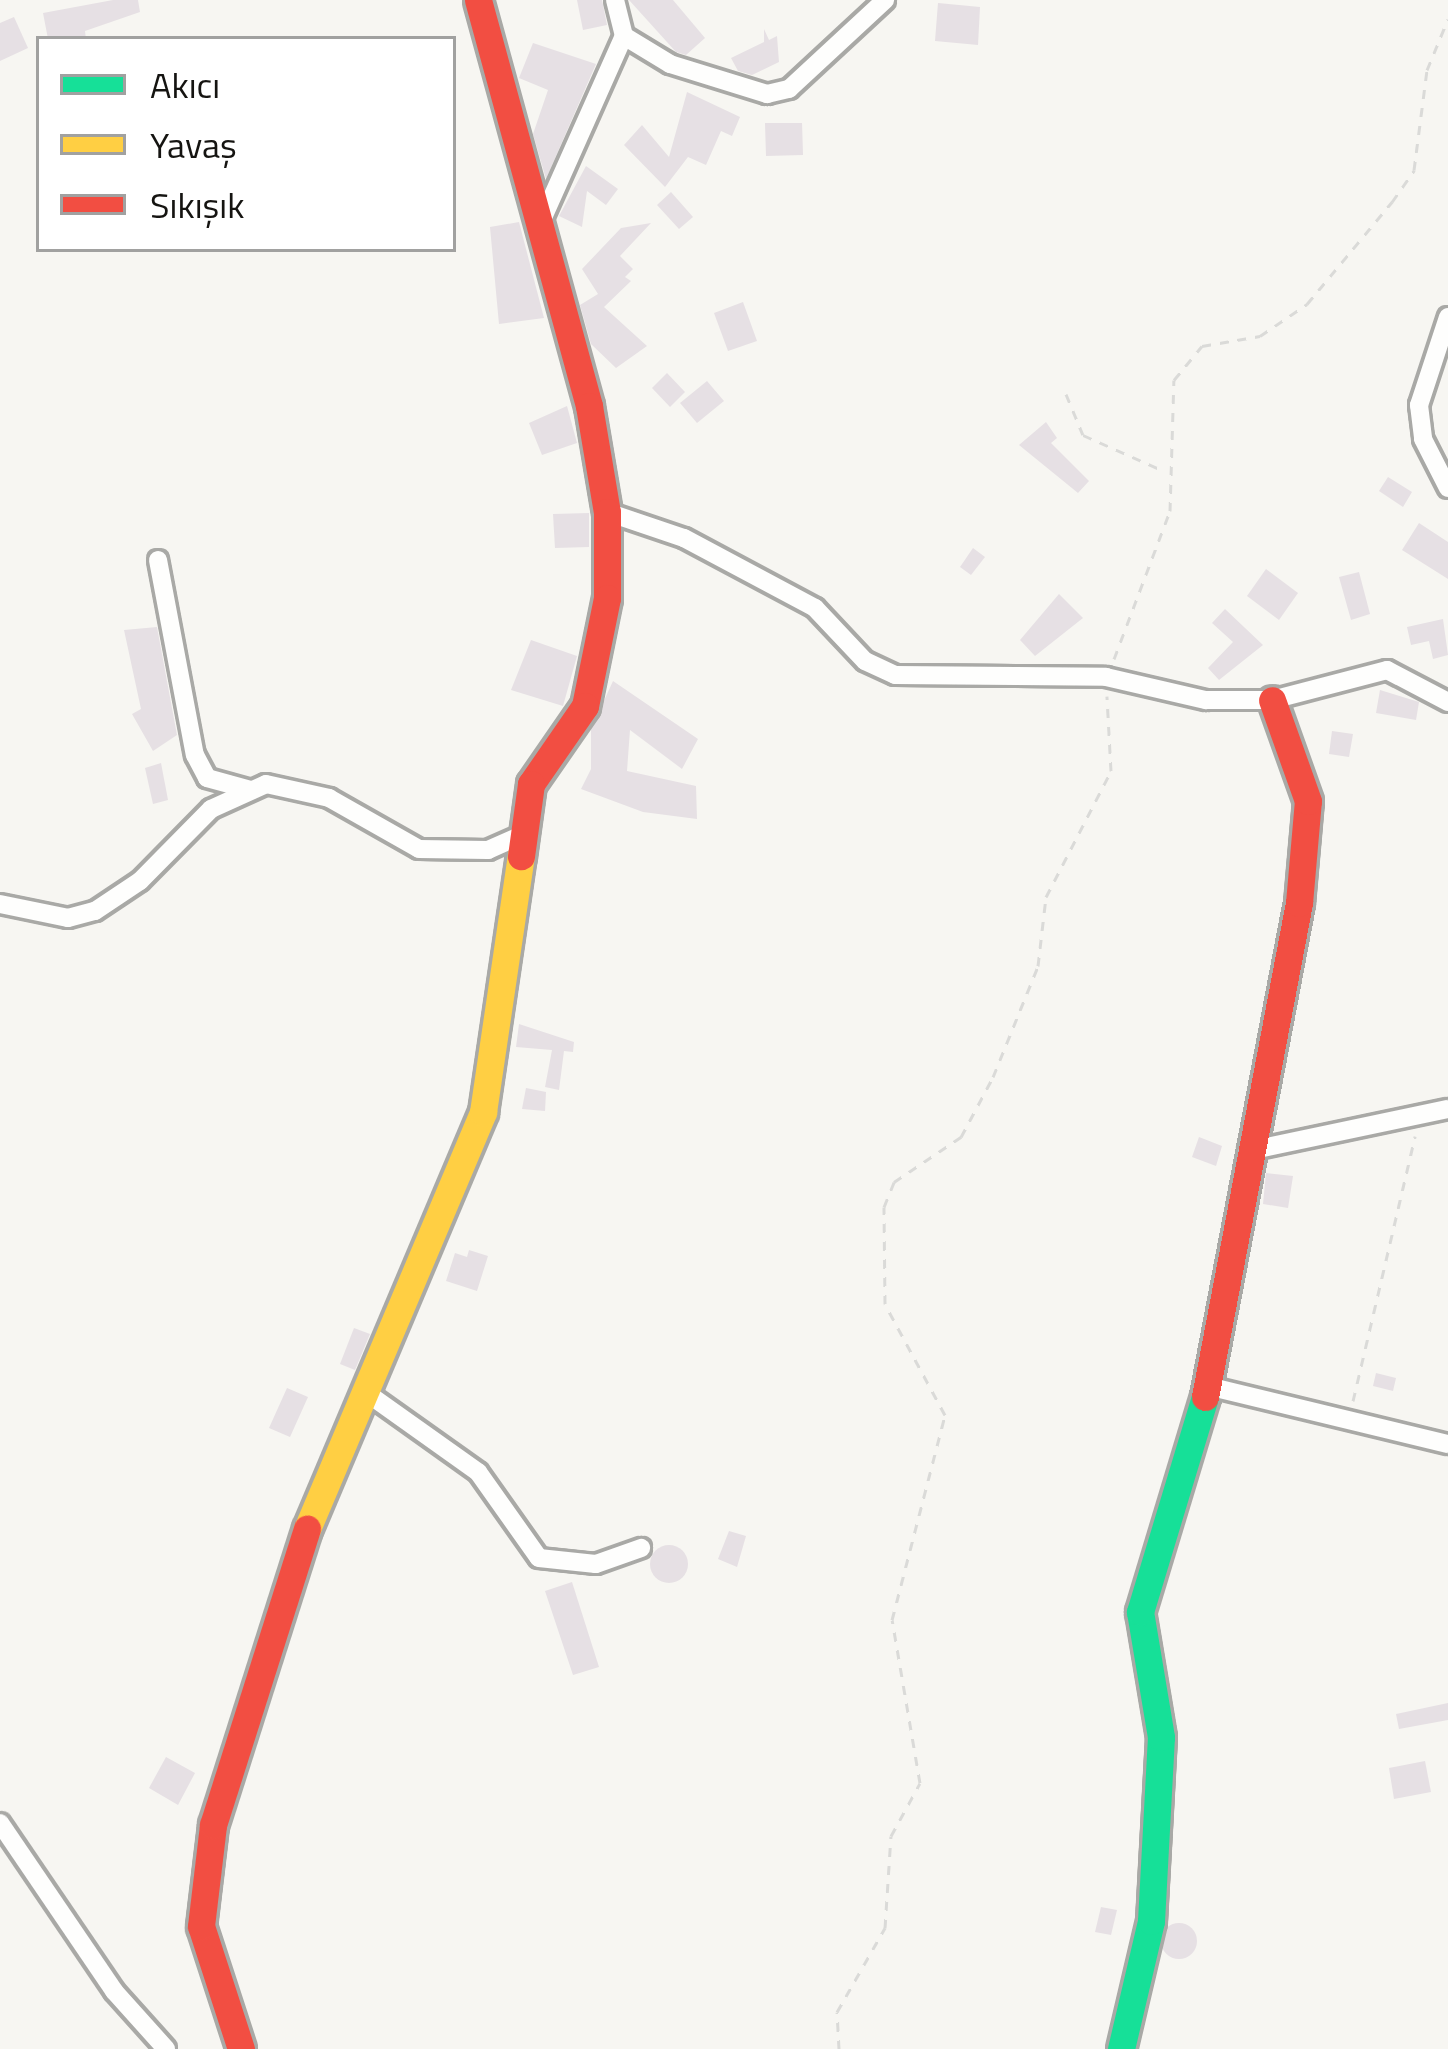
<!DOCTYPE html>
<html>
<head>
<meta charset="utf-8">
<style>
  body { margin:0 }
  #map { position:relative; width:1448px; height:2049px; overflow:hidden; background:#f7f6f2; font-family:"Titillium Web",sans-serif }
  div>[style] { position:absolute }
  .building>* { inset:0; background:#e6e0e4 }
  .round { border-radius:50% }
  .path>* { height:3px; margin-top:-1.5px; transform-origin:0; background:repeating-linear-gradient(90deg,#dadad8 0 9px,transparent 0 18px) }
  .roads { filter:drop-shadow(3px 0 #a9a9a6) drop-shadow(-3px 0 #a9a9a6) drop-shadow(0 3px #a9a9a6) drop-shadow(0 -3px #a9a9a6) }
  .street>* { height:18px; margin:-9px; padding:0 9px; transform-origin:9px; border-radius:9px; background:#fefefd }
  .fast>* { height:27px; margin:-13.5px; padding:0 13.5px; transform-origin:13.5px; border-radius:13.5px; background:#16e098 }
  .slow>* { height:27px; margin:-13.5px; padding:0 13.5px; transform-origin:13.5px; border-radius:13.5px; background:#ffcf43 }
  .jam>* { height:27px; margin:-13.5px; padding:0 13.5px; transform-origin:13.5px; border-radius:13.5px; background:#f24e42 }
  span { translate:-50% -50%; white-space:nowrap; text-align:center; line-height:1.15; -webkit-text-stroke:12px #fff; paint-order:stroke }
  .legend { position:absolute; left:36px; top:36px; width:420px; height:216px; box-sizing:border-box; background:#fff; border:3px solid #a1a1a0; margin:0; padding:15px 21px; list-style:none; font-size:36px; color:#151411 }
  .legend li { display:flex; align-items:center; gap:24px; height:60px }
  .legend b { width:60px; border:3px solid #a1a1a0 }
</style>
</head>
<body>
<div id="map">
  <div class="building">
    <div style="clip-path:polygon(113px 0,138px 0,140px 12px,85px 31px,86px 39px,48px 39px,43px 13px)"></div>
    <div style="clip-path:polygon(577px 0,602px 0,607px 25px,583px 30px)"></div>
    <div style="clip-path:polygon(629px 0,673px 0,705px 38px,686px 55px,676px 52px)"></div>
    <div style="clip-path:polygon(938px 3px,980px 7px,978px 45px,935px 41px)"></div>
    <div style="clip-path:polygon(14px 17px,28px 48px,0 61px,0 23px)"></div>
    <div style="clip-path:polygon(764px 29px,769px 40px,777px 36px,779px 62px,752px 75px,738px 71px,731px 58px,764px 42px)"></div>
    <div style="clip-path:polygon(533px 43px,596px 64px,546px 179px,533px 134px,548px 90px,519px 78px)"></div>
    <div style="clip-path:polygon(687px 92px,740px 117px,732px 136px,721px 131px,706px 165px,688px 157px,665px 187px,624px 145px,642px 125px,669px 157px)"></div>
    <div style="clip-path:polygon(765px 123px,802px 123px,803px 155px,766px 156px)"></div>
    <div style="clip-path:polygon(586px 166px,618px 189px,606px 205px,587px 191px,582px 227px,559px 216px)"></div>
    <div style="clip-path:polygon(671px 192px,693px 217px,679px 229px,657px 205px)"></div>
    <div style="clip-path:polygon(519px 222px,544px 318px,499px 324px,490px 227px)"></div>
    <div style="clip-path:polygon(651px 223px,620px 256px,633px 269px,625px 277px,631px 281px,604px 307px,647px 346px,616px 368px,591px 344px,580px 305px,598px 294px,582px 269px,621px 228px)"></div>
    <div style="clip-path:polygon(743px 302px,757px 341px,728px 351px,714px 313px)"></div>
    <div style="clip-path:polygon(667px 373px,685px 392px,670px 407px,652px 388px)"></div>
    <div style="clip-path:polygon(707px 381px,724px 401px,697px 423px,680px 403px)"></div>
    <div style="clip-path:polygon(567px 406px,577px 443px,542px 455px,529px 423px)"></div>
    <div style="clip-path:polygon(1046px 422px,1057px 438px,1051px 443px,1089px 481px,1078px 493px,1019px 445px)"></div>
    <div style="clip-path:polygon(1388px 477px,1412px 492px,1403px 507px,1379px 491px)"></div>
    <div style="clip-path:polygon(589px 513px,589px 547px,555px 548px,553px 514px)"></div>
    <div style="clip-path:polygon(1419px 523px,1448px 542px,1448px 579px,1402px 550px)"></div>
    <div style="clip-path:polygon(973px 548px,985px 557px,971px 575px,960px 567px)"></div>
    <div style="clip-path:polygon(1266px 569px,1298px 593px,1279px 620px,1247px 596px)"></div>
    <div style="clip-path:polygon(1359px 572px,1370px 614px,1351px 620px,1339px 577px)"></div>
    <div style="clip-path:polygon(1059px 594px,1083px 618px,1035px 656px,1020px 640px)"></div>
    <div style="clip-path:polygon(1225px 609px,1263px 645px,1219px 680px,1208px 668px,1233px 642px,1212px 623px)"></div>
    <div style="clip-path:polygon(1443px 619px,1448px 655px,1433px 659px,1429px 641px,1411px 645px,1407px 627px)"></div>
    <div style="clip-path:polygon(157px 627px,177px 735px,153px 751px,132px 714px,141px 709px,124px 630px)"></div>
    <div style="clip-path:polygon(531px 640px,577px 656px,563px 706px,511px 690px)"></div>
    <div style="clip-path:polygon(613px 681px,698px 739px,682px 769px,630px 730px,627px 771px,696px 786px,697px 819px,643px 812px,581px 789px,591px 769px,591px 729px)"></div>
    <div style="clip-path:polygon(1380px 690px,1419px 702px,1416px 720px,1376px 713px)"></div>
    <div style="clip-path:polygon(1332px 731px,1353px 734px,1349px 757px,1329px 754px)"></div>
    <div style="clip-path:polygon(161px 763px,168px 800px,153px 804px,145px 768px)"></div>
    <div style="clip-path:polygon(519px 1024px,574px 1042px,573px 1052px,564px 1051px,559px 1090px,545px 1087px,552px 1050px,516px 1047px)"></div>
    <div style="clip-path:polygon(526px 1088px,546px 1092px,545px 1111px,522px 1109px)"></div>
    <div style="clip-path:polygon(1199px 1137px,1222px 1146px,1216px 1166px,1192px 1157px)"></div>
    <div style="clip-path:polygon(1266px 1173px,1293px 1176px,1288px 1208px,1263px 1204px)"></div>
    <div style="clip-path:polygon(469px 1250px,488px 1256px,477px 1291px,446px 1281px,455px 1253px,467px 1257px)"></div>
    <div style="clip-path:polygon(354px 1328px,370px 1334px,355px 1370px,340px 1364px)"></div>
    <div style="clip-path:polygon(1376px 1373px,1396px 1378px,1393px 1391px,1373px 1386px)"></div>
    <div style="clip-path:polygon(287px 1388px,308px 1397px,290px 1437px,269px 1428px)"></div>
    <div style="clip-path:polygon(729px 1531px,746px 1536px,737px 1567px,718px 1559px)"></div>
    <div class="round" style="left:650px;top:1545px;width:38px;height:38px"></div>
    <div style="clip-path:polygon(572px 1582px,599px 1667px,573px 1675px,545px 1591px)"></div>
    <div style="clip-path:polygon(1448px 1703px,1448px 1720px,1399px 1729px,1396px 1714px)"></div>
    <div style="clip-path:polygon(166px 1757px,195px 1773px,178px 1805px,149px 1788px)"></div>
    <div style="clip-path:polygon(1425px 1761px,1431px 1792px,1394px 1799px,1389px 1768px)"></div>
    <div style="clip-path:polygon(1101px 1907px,1117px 1910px,1111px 1935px,1095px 1932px)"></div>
    <div class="round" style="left:1161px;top:1923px;width:36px;height:36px"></div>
  </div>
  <div class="path">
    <div style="left:1066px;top:394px;width:44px;rotate:67.5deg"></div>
    <div style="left:1083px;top:435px;width:89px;rotate:24deg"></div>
    <div style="left:1114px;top:659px;width:158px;rotate:-69.3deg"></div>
    <div style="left:1170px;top:511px;width:131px;rotate:-88.3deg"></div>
    <div style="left:1174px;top:380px;width:44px;rotate:-50.5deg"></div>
    <div style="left:1202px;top:346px;width:59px;rotate:-9.8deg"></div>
    <div style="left:1260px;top:336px;width:57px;rotate:-34.2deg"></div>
    <div style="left:1307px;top:304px;width:133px;rotate:-50.2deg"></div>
    <div style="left:1392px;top:202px;width:39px;rotate:-55deg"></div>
    <div style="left:1414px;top:170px;width:101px;rotate:-82.6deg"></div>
    <div style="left:1427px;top:70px;width:55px;rotate:-67.6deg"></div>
    <div style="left:1353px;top:1401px;width:272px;rotate:-76.8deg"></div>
    <div style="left:839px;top:2049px;width:37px;rotate:-93deg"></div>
    <div style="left:837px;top:2012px;width:97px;rotate:-60.3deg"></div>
    <div style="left:885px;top:1928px;width:92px;rotate:-86.3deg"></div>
    <div style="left:891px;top:1836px;width:60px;rotate:-61.3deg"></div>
    <div style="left:920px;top:1783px;width:165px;rotate:-99.7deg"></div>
    <div style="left:892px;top:1620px;width:212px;rotate:-75.5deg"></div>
    <div style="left:945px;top:1415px;width:126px;rotate:-118.4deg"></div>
    <div style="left:885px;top:1304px;width:97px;rotate:-90.6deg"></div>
    <div style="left:884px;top:1207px;width:27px;rotate:-68deg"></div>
    <div style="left:894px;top:1182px;width:81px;rotate:-33.9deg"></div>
    <div style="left:961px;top:1137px;width:68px;rotate:-61.9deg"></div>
    <div style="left:993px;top:1077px;width:120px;rotate:-67.9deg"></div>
    <div style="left:1038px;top:966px;width:69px;rotate:-83.4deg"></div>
    <div style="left:1046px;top:897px;width:142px;rotate:-62.7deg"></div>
    <div style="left:1111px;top:771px;width:75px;rotate:-93.1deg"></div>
  </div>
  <div class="roads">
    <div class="street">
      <div style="left:624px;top:36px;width:54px;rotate:31.3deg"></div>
      <div style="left:670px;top:64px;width:102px;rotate:17.2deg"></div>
      <div style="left:767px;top:94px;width:23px;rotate:-13deg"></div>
      <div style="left:789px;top:89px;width:131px;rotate:-42.8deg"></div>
      <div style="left:541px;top:222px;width:204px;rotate:-66deg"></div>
      <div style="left:624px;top:36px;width:37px;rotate:-104deg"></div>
      <div style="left:1448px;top:317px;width:93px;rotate:108.2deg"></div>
      <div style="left:1419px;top:405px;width:34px;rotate:83deg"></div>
      <div style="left:1423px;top:439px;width:55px;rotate:63deg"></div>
      <div style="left:607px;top:512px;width:81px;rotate:18.7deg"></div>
      <div style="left:684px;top:538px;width:149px;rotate:28.1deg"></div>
      <div style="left:815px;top:608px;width:73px;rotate:46.7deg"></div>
      <div style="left:865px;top:661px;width:33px;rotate:25deg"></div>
      <div style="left:895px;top:675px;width:211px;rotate:0.5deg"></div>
      <div style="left:1106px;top:677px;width:103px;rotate:13deg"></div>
      <div style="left:1206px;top:700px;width:66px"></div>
      <div style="left:1272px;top:700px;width:119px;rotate:-14.6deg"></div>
      <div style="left:1387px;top:670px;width:69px;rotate:27.7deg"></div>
      <div style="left:158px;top:560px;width:198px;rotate:79.3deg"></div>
      <div style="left:195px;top:755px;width:26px;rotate:62deg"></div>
      <div style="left:207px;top:778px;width:46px;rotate:15.3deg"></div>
      <div style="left:0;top:904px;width:69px;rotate:11.6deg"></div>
      <div style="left:68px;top:918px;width:28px;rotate:-15deg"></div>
      <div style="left:95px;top:911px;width:54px;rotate:-33.7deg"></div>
      <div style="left:140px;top:881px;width:101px;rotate:-45.4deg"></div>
      <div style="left:211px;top:809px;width:60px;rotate:-24.4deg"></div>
      <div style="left:266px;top:784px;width:65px;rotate:12.5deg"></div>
      <div style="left:329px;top:798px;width:103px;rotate:29.5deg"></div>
      <div style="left:419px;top:849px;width:69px;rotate:0.8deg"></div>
      <div style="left:488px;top:850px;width:36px;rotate:-24deg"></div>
      <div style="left:1248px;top:1151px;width:204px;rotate:-11.9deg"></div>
      <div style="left:1208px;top:1386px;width:247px;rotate:13.6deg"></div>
      <div style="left:364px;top:1391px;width:140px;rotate:35.4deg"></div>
      <div style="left:478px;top:1472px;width:105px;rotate:54.7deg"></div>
      <div style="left:539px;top:1558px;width:57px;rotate:6deg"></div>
      <div style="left:596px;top:1564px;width:48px;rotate:-19.6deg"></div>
      <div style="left:0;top:1823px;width:203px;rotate:55.8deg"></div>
      <div style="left:114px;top:1991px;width:78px;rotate:48.1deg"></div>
    </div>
    <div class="fast">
      <div style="left:1121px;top:2049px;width:131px;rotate:-76.8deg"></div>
      <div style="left:1151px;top:1921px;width:184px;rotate:-86.9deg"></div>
      <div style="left:1161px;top:1737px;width:127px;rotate:-99.5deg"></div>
      <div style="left:1140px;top:1612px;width:225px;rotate:-73.2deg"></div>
    </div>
    <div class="slow">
      <div style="left:307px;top:1529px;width:453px;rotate:-67.1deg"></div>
      <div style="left:483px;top:1112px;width:259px;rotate:-81.6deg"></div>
    </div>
    <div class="jam">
      <div style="left:478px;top:0;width:421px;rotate:74.7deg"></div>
      <div style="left:589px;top:406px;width:108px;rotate:80.4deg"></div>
      <div style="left:607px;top:512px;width:86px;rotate:90deg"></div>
      <div style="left:607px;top:598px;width:110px;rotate:101.5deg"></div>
      <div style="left:585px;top:706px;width:95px;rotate:124.7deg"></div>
      <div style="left:531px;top:784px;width:73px;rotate:97.9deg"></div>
      <div style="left:1205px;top:1397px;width:503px;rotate:-79.23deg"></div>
      <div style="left:1299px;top:903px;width:102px;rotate:-85deg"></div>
      <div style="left:1308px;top:801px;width:107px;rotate:-109.6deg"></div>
      <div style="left:241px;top:2049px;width:129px;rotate:-108deg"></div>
      <div style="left:201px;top:1926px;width:102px;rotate:-83.2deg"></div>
      <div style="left:213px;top:1825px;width:311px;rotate:-72.4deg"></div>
    </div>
  </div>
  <ul class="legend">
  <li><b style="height:15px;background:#16e098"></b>Akıcı</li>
  <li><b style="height:15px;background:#ffcf43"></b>Yavaş</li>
  <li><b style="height:15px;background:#f24e42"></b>Sıkışık</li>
  </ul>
</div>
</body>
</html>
